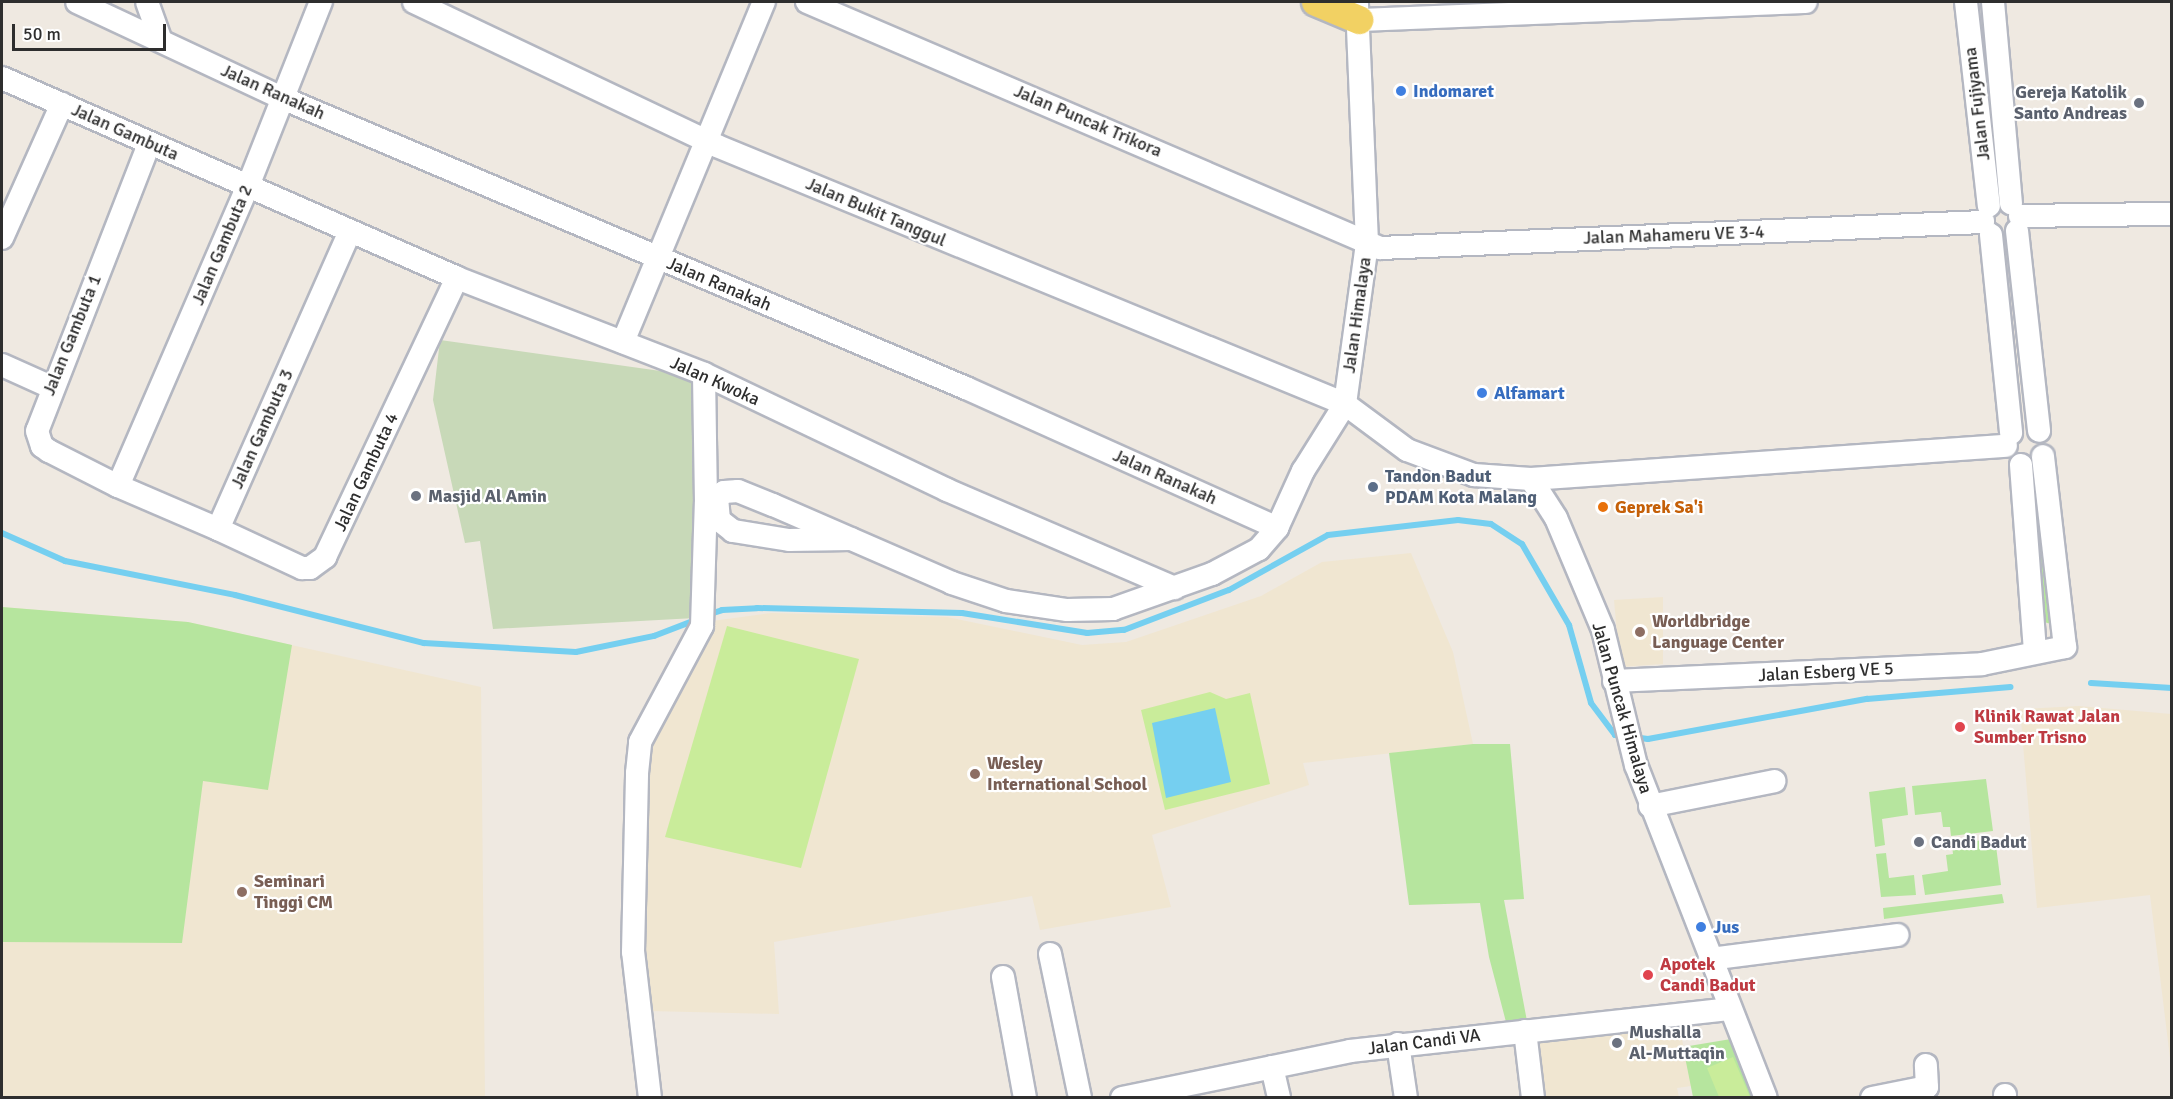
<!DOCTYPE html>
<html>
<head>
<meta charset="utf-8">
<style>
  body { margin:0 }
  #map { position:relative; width:2173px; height:1099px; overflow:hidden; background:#efe9e1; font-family:Signika,sans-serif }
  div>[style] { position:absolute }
  .education>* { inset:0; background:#f0e6d1 }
  .green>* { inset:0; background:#b6e59e }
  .cemetery>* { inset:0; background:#c8d9b8 }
  .pitch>* { inset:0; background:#c9ec9a }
  .water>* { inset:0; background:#75cff0 }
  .stream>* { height:6px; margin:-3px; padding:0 3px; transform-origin:3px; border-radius:3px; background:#75cff0 }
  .roads { filter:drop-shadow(2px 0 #b4b7c1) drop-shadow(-2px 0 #b4b7c1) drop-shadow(0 2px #b4b7c1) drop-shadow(0 -2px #b4b7c1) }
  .minor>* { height:22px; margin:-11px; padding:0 11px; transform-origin:11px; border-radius:11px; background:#fff }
  .major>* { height:28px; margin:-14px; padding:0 14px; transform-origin:14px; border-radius:14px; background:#f2d163 }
  .dots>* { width:16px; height:16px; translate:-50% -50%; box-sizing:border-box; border:3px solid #fff; border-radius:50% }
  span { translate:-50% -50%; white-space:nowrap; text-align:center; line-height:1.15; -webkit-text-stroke:4.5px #fff; paint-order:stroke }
  .shop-label { font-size:18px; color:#366cbe; font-weight:700 }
  .left { translate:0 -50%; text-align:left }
  .street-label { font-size:18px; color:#2e2e2e }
  .worship-label { font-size:18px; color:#5b616d; font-weight:700 }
  .right { translate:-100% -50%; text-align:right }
  .service-label { font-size:18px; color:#4e5e75; font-weight:700 }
  .food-label { font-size:18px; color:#c56008; font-weight:700 }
  .education-label { font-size:18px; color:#785e54; font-weight:700 }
  .health-label { font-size:18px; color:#be3a42; font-weight:700 }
  .frame { position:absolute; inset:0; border:3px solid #2e2e2e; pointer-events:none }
  .scale { position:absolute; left:12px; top:24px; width:154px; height:27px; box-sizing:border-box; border:3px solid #2e2e2e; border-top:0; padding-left:8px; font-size:18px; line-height:21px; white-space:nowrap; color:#2e2e2e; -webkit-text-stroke:4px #fff; paint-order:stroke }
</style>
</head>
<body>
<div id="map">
  <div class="education">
    <div style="clip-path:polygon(1411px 553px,1453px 652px,1473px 744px,1303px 763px,1309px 785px,1152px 835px,1171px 907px,1040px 930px,1032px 896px,774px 942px,779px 1014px,649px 1011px,638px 891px,645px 752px,712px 621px,771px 613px,947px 617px,1082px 645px,1126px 642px,1261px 596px,1322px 562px)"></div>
    <div style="clip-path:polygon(1663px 597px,1663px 664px,1620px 667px,1614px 600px)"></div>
    <div style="clip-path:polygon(2px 607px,188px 622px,481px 687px,485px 1097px,2px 1097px)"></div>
    <div style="clip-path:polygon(2079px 706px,2171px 714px,2171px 1066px,2150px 895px,2037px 908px,2020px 709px)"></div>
    <div style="clip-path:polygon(1679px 1024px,1691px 1086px,1677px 1088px,1679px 1097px,1535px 1097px,1528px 1038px)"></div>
  </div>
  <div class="green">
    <div style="clip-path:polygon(2035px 498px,2041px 498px,2051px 624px,2044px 622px)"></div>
    <div style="clip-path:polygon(2px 607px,188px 622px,292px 645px,268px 790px,203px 781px,182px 943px,2px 942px)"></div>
    <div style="clip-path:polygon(1473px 744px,1510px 744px,1524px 899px,1504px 900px,1527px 1021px,1506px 1022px,1489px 957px,1480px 903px,1409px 905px,1389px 753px)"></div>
    <div style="clip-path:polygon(1986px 779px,1993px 831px,1951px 836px,1950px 827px,1943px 827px,1941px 812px,1915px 815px,1912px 786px)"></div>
    <div style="clip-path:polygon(1905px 787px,1908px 815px,1882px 819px,1885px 845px,1875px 847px,1869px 792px)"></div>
    <div style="clip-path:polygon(1995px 838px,2001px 885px,1925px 895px,1922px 875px,1948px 871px,1946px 855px,1953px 854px,1952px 845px)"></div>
    <div style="clip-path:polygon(1886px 853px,1889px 878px,1914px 875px,1916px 895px,1881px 897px,1876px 854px)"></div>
    <div style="clip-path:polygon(2002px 894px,2004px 903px,1884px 919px,1883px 908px)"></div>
    <div style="clip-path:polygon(1731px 1039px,1757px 1097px,1693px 1097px,1683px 1047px)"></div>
  </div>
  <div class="cemetery">
    <div style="clip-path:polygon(440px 340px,696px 376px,695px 618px,493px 629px,480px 541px,465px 543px,433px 400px)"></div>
  </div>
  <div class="pitch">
    <div style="clip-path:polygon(727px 626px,859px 659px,801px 868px,665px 837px)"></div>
    <div style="clip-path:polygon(1210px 692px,1226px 699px,1250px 693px,1270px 784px,1165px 810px,1141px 710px)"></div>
    <div style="clip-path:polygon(1733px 1057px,1750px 1097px,1719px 1097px,1707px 1068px)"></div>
  </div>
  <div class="water">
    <div style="clip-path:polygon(1215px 708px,1231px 782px,1166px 798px,1152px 723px)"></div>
  </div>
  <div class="stream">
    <div style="left:2px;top:533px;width:69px;rotate:24deg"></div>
    <div style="left:65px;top:561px;width:173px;rotate:11.3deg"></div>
    <div style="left:235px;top:595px;width:195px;rotate:14.3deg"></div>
    <div style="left:424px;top:643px;width:152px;rotate:3.4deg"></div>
    <div style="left:576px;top:652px;width:80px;rotate:-11.6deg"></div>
    <div style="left:654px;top:636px;width:47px;rotate:-21.1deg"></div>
    <div style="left:707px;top:615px;width:16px;rotate:-18deg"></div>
    <div style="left:722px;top:610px;width:35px;rotate:-3deg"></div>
    <div style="left:757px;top:608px;width:205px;rotate:1.4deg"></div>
    <div style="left:962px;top:613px;width:127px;rotate:9.1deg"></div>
    <div style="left:1087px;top:633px;width:37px;rotate:-5deg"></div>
    <div style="left:1124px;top:630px;width:112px;rotate:-20.9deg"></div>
    <div style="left:1229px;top:590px;width:113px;rotate:-29.1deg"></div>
    <div style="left:1328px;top:535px;width:131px;rotate:-6.6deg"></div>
    <div style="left:1458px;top:520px;width:33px;rotate:7deg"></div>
    <div style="left:1491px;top:524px;width:37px;rotate:33deg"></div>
    <div style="left:1522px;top:544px;width:94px;rotate:59.9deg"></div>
    <div style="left:1569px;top:625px;width:81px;rotate:74.2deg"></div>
    <div style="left:1591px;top:703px;width:40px;rotate:53deg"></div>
    <div style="left:1615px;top:735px;width:8px;rotate:7deg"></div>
    <div style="left:2091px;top:683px;width:81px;rotate:3.5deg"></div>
    <div style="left:1633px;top:737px;width:15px;rotate:8deg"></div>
    <div style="left:1648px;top:739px;width:223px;rotate:-10.4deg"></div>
    <div style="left:1867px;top:699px;width:144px;rotate:-4.8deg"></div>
  </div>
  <div class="roads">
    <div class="minor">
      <div style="left:77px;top:2px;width:224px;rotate:25.1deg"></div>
      <div style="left:280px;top:97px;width:745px;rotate:22.99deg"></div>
      <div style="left:966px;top:388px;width:341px;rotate:24.2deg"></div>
      <div style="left:147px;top:2px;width:41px;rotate:70.3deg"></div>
      <div style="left:414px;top:2px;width:335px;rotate:25.4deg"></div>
      <div style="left:717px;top:146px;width:679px;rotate:22.33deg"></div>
      <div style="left:1345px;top:404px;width:77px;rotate:36.6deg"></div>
      <div style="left:1407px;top:450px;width:72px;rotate:20.5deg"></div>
      <div style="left:1474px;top:475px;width:57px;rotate:4deg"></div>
      <div style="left:1531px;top:479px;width:476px;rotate:-4deg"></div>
      <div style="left:807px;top:2px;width:624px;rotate:23.23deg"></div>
      <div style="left:1380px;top:248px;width:604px;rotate:-2.47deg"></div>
      <div style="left:1966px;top:2px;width:205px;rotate:83.6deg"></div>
      <div style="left:1993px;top:2px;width:202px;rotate:84.9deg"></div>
      <div style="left:1359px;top:20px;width:447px;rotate:-2.3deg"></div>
      <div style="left:2px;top:78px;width:497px;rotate:23.7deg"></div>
      <div style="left:457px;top:278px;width:265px;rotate:21.2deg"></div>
      <div style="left:704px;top:374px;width:269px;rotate:25.5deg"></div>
      <div style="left:947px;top:490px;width:248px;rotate:23.3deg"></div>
      <div style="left:149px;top:144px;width:308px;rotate:111.3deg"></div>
      <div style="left:37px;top:431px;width:16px;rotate:72deg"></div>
      <div style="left:42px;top:446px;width:9px;rotate:36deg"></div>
      <div style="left:49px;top:451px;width:77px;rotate:26.9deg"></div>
      <div style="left:118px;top:486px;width:109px;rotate:23.3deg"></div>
      <div style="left:218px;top:529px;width:326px;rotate:-66.1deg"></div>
      <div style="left:2020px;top:216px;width:152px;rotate:-0.8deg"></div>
      <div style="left:2017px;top:231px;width:201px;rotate:83.7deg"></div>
      <div style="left:1991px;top:235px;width:199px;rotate:84.2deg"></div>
      <div style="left:2px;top:238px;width:147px;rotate:-65.9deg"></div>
      <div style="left:623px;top:342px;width:368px;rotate:-67.5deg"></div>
      <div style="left:2px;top:365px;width:54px;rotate:24.2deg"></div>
      <div style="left:2021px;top:465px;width:187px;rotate:85.7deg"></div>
      <div style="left:1531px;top:479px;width:46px;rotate:57.3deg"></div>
      <div style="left:1556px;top:518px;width:121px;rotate:67.2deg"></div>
      <div style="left:1603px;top:630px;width:139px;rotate:76.3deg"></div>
      <div style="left:1636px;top:765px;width:357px;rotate:68.7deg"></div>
      <div style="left:118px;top:486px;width:327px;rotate:-66.6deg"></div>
      <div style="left:248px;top:186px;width:198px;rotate:-68.4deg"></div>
      <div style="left:218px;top:529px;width:93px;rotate:24.9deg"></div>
      <div style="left:302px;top:568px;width:8px"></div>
      <div style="left:310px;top:568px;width:19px;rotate:-36deg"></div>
      <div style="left:325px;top:557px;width:309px;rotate:-64.7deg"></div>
      <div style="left:851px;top:539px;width:62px;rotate:179.1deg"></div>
      <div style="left:789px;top:540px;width:57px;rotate:-170.9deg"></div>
      <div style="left:733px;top:531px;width:18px;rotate:-142deg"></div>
      <div style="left:719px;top:520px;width:22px;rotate:-95deg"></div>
      <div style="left:717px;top:498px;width:9px;rotate:-41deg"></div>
      <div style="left:724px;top:492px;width:14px;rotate:-4deg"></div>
      <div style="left:738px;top:491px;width:38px;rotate:22deg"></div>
      <div style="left:773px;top:505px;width:195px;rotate:23.5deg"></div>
      <div style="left:952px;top:583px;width:57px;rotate:18.4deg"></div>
      <div style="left:1006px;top:601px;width:62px;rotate:8.4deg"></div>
      <div style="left:1067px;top:610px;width:46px;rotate:-1.2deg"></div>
      <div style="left:1113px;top:609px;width:105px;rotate:-19.5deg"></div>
      <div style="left:1212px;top:574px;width:53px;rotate:-28deg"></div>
      <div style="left:1259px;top:549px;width:28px;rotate:-49deg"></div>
      <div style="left:1277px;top:528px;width:63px;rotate:-65.5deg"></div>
      <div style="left:1303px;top:471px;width:79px;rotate:-57.9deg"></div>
      <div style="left:1345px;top:404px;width:162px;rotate:-82.2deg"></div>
      <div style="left:1367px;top:243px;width:241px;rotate:-92.4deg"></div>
      <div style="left:1614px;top:681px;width:368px;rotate:-2.6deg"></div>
      <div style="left:1982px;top:664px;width:85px;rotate:-11.6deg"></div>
      <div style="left:2065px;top:647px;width:192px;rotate:-96.6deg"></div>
      <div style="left:1650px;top:806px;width:127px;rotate:-11.3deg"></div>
      <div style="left:1050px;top:954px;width:147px;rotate:78.2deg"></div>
      <div style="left:1710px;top:959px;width:189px;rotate:-7.3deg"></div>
      <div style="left:1003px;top:977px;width:123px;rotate:79.7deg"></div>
      <div style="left:1525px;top:1031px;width:67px;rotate:83.2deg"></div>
      <div style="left:1398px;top:1044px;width:55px;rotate:81.6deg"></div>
      <div style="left:1272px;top:1067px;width:32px;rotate:77deg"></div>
      <div style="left:2005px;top:1095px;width:3px;rotate:90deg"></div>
      <div style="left:650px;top:1098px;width:147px;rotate:-96.6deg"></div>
      <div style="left:633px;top:952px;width:179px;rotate:-88.7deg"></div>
      <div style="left:637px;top:773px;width:31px;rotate:-84deg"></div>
      <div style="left:640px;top:742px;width:132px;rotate:-61.9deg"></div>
      <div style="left:702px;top:626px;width:124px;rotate:-88.2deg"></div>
      <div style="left:706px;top:502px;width:128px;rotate:-90.9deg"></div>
      <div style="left:1122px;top:1098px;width:233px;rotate:-11.6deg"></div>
      <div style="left:1350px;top:1051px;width:381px;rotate:-6.3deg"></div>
      <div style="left:1872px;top:1098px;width:56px;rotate:-11.3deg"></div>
      <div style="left:1927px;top:1087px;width:22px;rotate:-93deg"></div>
    </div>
    <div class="major">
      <div style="left:1316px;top:2px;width:47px;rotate:22.7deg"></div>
    </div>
  </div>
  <div class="dots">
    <div style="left:1401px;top:91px;background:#3f7fe0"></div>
    <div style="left:2139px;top:103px;background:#6b7280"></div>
    <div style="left:1482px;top:393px;background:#3f7fe0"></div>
    <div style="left:1373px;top:487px;background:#5c6f8a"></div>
    <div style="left:416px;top:496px;background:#6b7280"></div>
    <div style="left:1603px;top:507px;background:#e8710a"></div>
    <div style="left:1640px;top:632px;background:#8d6e63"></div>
    <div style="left:1960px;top:727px;background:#e0444e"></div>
    <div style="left:975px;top:774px;background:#8d6e63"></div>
    <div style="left:1919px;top:842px;background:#6b7280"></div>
    <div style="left:242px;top:892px;background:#8d6e63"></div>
    <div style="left:1701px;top:927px;background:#3f7fe0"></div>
    <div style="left:1648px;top:975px;background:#e0444e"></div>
    <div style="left:1617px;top:1043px;background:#6b7280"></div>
  </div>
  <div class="shop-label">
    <span class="left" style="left:1413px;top:91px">Indomaret</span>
    <span class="left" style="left:1494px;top:393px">Alfamart</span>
    <span class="left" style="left:1713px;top:927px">Jus</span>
  </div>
  <div class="street-label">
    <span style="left:273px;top:92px;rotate:24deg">Jalan Ranakah</span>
    <span style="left:1977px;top:104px;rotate:-97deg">Jalan Fujiyama</span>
    <span style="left:1088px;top:121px;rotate:23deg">Jalan Puncak Trikora</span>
    <span style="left:125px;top:132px;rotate:24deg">Jalan Gambuta</span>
    <span style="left:876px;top:212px;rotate:23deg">Jalan Bukit Tanggul</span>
    <span style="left:1674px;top:235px;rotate:-2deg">Jalan Mahameru VE 3-4</span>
    <span style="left:222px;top:245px;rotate:-67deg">Jalan Gambuta 2</span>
    <span style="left:719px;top:284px;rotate:23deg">Jalan Ranakah</span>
    <span style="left:1357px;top:315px;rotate:-82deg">Jalan Himalaya</span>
    <span style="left:72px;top:335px;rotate:-68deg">Jalan Gambuta 1</span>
    <span style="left:715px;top:381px;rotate:24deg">Jalan Kwoka</span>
    <span style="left:262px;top:429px;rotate:-66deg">Jalan Gambuta 3</span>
    <span style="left:366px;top:472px;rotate:-65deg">Jalan Gambuta 4</span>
    <span style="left:1165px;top:477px;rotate:24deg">Jalan Ranakah</span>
    <span style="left:1826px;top:672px;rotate:-3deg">Jalan Esberg VE 5</span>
    <span style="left:1622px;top:708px;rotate:74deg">Jalan Puncak Himalaya</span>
    <span style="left:1424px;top:1042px;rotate:-7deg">Jalan Candi VA</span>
  </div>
  <div class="worship-label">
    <span class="right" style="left:2127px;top:103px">Gereja Katolik<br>Santo Andreas</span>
    <span class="left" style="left:428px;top:496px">Masjid Al Amin</span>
    <span class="left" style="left:1931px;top:842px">Candi Badut</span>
    <span class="left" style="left:1629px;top:1043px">Mushalla<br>Al-Muttaqin</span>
  </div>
  <div class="service-label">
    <span class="left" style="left:1385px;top:487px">Tandon Badut<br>PDAM Kota Malang</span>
  </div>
  <div class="food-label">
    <span class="left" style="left:1615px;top:507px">Geprek Sa'i</span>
  </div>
  <div class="education-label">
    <span class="left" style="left:1652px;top:632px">Worldbridge<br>Language Center</span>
    <span class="left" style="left:987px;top:774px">Wesley<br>International School</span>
    <span class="left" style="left:254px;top:892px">Seminari<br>Tinggi CM</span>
  </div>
  <div class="health-label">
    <span class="left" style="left:1974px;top:727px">Klinik Rawat Jalan<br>Sumber Trisno</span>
    <span class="left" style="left:1660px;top:975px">Apotek<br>Candi Badut</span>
  </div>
  <div class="frame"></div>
  <div class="scale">50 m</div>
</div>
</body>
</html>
